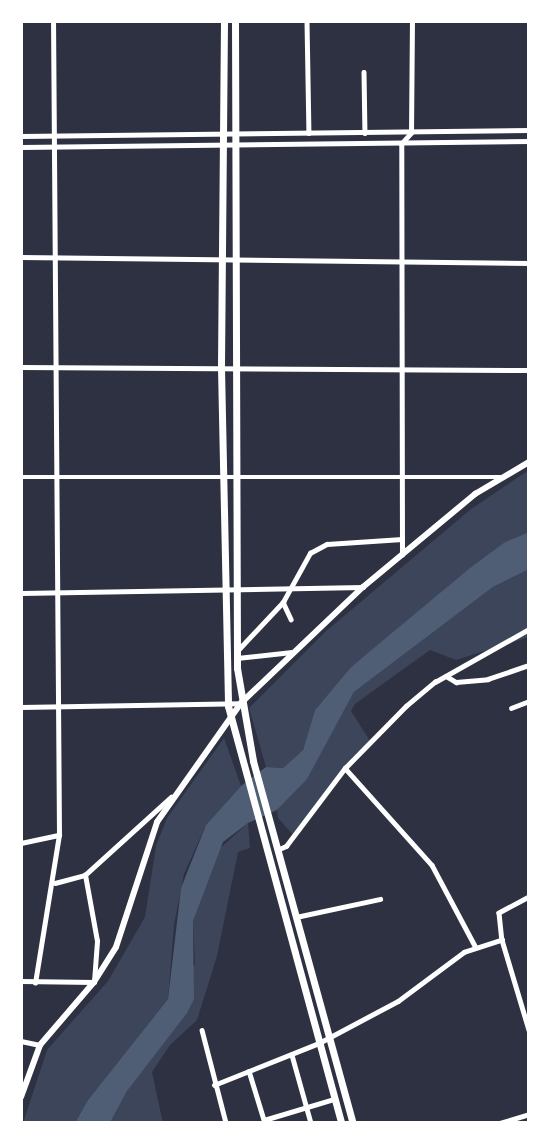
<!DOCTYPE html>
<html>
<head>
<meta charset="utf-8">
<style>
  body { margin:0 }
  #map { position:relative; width:550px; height:1144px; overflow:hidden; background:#2d3142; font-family:"Roboto Condensed",sans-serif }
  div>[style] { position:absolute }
  .green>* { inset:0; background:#3c4559 }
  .water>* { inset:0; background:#4f5d75 }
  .service>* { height:2.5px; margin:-1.25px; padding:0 1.25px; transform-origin:1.25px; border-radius:1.25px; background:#fff }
  .minor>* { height:4.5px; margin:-2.25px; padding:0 2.25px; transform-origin:2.25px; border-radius:2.25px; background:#fff }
  .secondary>* { height:6px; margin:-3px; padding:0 3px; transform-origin:3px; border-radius:3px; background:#fff }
  .primary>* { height:7px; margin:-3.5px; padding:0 3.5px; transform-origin:3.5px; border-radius:3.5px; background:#fff }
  span { translate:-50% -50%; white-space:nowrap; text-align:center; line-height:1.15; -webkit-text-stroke:6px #fff; paint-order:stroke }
  .frame { position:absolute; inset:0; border:23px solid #fff; pointer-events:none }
</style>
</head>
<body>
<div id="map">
  <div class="green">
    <div style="clip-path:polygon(529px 470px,529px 532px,505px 542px,351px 667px,315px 710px,303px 750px,283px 768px,266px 767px,249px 708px,325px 632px,471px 509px)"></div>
    <div style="clip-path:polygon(529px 569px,529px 637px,456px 660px,430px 650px,355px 704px,351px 711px,370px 741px,294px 836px,278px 818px,277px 810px,307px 778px,354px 692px,493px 587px)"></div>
    <div style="clip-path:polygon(224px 738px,241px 786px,206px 825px,184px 874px,174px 925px,168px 999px,88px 1100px,75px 1123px,23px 1123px,47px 1050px,108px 981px,145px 917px,156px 846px,167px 818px)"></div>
    <div style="clip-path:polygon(248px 823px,250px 848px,238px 852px,217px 956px,197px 1020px,170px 1045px,152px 1072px,163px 1123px,110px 1123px,195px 964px,193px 921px,217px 851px)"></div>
  </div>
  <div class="water">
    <div style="clip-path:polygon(529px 532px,529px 569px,493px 587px,354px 692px,307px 779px,277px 810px,248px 823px,223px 842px,193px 921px,194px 999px,187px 1013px,127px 1091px,110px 1123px,75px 1123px,88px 1100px,168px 999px,181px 888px,206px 825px,241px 786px,266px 767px,283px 768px,303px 750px,315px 710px,351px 667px,470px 568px,505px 542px)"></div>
  </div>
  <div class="service">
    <div style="left:528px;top:263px;width:60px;rotate:-89deg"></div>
  </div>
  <div class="minor">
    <div style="left:307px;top:21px;width:112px;rotate:89deg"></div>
    <div style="left:364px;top:72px;width:61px;rotate:89.1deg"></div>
    <div style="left:21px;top:136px;width:508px;rotate:-0.68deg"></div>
    <div style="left:21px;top:147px;width:508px;rotate:-0.68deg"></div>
    <div style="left:21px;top:257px;width:508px;rotate:0.68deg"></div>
    <div style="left:21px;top:367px;width:508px;rotate:0.34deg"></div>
    <div style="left:21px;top:477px;width:479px"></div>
    <div style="left:402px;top:555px;width:411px;rotate:-90.1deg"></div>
    <div style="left:401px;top:144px;width:15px;rotate:-48deg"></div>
    <div style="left:411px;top:133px;width:112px;rotate:-89.5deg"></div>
    <div style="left:21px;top:593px;width:342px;rotate:-1deg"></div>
    <div style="left:283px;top:602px;width:19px;rotate:65deg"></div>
    <div style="left:238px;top:650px;width:66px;rotate:-46.8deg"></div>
    <div style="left:283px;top:602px;width:56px;rotate:-61.1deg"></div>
    <div style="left:310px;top:553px;width:19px;rotate:-28deg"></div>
    <div style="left:327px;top:544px;width:75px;rotate:-3.8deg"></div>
    <div style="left:237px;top:658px;width:55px;rotate:-6.2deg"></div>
    <div style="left:446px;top:676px;width:12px;rotate:31deg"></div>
    <div style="left:456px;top:682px;width:32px;rotate:-5deg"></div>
    <div style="left:488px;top:679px;width:43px;rotate:-18.9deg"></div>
    <div style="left:21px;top:707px;width:219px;rotate:-1deg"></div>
    <div style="left:511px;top:708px;width:19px;rotate:-21deg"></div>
    <div style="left:345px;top:768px;width:130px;rotate:48.1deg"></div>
    <div style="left:432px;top:865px;width:92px;rotate:62deg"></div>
    <div style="left:21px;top:843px;width:39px;rotate:-12deg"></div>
    <div style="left:277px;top:850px;width:10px;rotate:-24deg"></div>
    <div style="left:286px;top:846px;width:98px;rotate:-52.9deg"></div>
    <div style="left:345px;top:768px;width:87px;rotate:-45.5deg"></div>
    <div style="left:406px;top:706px;width:38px;rotate:-40deg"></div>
    <div style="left:435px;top:682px;width:108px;rotate:-29.4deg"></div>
    <div style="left:55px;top:883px;width:31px;rotate:-15deg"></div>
    <div style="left:85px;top:875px;width:116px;rotate:-42.2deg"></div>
    <div style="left:529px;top:897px;width:34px;rotate:152deg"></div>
    <div style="left:499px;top:913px;width:27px;rotate:84deg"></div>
    <div style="left:502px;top:940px;width:94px;rotate:73.3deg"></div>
    <div style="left:296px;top:917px;width:86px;rotate:-12.1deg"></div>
    <div style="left:21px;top:981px;width:73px;rotate:0.8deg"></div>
    <div style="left:94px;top:982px;width:41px;rotate:-85.8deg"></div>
    <div style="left:97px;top:941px;width:67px;rotate:-100.3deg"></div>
    <div style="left:35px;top:983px;width:150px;rotate:-80.8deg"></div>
    <div style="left:59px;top:835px;width:814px;rotate:-90.42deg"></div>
    <div style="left:202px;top:1030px;width:96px;rotate:75.5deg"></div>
    <div style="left:21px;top:1041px;width:19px;rotate:12deg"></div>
    <div style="left:292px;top:1055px;width:71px;rotate:74.4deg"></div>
    <div style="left:249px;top:1071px;width:54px;rotate:72.9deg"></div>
    <div style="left:214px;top:1085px;width:113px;rotate:-21.8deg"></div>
    <div style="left:319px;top:1043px;width:89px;rotate:-28deg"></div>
    <div style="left:398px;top:1001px;width:82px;rotate:-36.6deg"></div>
    <div style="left:464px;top:952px;width:40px;rotate:-18deg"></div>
    <div style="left:264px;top:1120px;width:73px;rotate:-16.7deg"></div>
    <div style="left:500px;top:1123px;width:30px;rotate:-17deg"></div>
  </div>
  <div class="secondary">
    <div style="left:21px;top:1097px;width:55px;rotate:-69.9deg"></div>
    <div style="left:40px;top:1045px;width:83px;rotate:-49.4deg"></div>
    <div style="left:94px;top:982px;width:41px;rotate:-57.8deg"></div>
    <div style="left:116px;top:947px;width:132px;rotate:-71.8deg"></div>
    <div style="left:157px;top:822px;width:146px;rotate:-54.8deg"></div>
    <div style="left:241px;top:703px;width:168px;rotate:-43.6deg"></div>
    <div style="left:363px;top:587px;width:146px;rotate:-39.7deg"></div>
    <div style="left:475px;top:494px;width:63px;rotate:-30.7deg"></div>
  </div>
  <div class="primary">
    <div style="left:224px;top:21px;width:347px;rotate:90.5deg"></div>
    <div style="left:221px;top:368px;width:338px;rotate:88.8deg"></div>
    <div style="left:228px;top:706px;width:432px;rotate:74.8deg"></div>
    <div style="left:235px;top:21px;width:647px;rotate:89.82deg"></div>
    <div style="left:237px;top:668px;width:94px;rotate:80.2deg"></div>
    <div style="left:253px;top:761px;width:376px;rotate:74.6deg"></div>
  </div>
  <div class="frame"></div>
</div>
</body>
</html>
